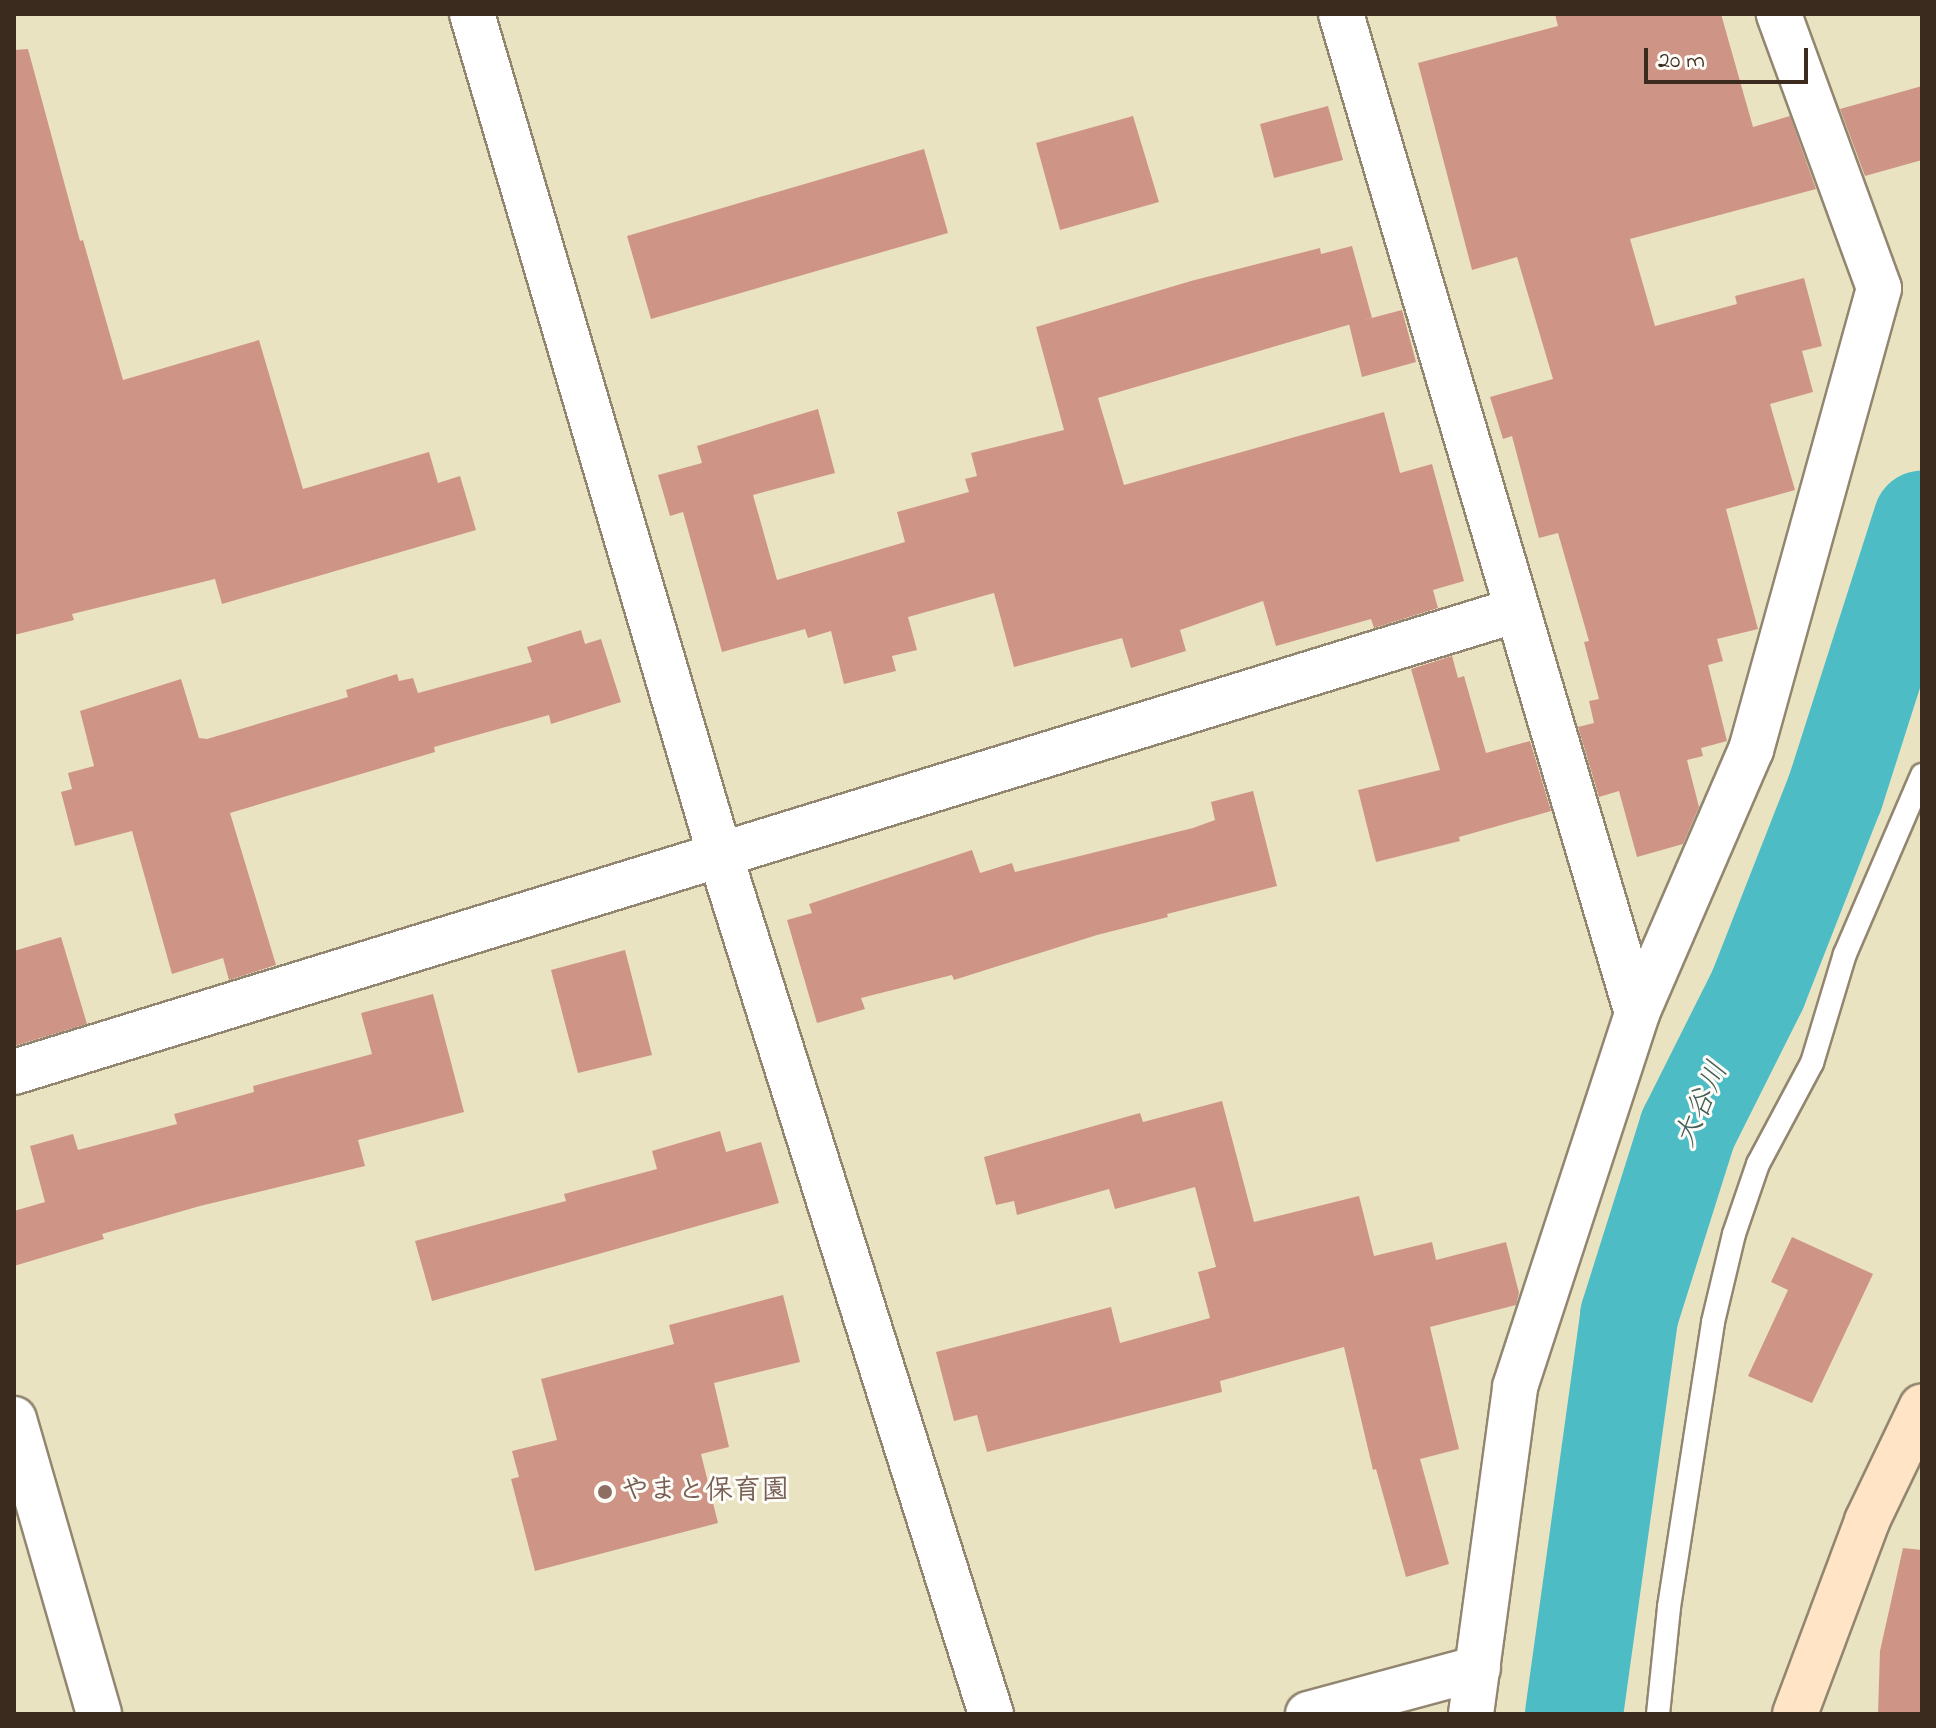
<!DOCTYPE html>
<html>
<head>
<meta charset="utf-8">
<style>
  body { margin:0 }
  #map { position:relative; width:1936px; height:1728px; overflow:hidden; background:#eae3c2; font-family:"Indie Flower","Klee One",sans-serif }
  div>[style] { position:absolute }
  .river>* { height:98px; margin:-49px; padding:0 49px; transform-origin:49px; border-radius:49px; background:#4ebcc5 }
  .building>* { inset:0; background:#ce9587 }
  .roads { filter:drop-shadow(2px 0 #928670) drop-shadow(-2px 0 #928670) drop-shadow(0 2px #928670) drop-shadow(0 -2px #928670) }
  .lane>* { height:22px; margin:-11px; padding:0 11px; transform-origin:11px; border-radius:11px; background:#fff }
  .street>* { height:44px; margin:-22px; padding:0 22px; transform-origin:22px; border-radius:22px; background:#fff }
  .secondary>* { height:44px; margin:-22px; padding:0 22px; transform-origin:22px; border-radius:22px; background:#ffe4c6 }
  .dots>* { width:22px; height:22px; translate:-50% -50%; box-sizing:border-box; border:4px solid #fdfcf7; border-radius:50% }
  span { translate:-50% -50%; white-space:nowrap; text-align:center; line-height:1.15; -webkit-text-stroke:6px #fdfcf7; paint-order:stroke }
  .education-label { font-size:28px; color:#785e54; font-weight:700 }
  .left { translate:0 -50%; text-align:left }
  .water-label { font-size:30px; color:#425d58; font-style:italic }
  .frame { position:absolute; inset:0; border:16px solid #3b2a1e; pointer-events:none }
  .scale { position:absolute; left:1644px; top:48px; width:164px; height:36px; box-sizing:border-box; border:4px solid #3b2a1e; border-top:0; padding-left:10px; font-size:24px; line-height:28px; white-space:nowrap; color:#3b2a1e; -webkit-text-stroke:6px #fdfcf7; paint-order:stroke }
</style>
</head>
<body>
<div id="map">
  <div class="river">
    <div style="left:1574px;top:1714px;width:402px;rotate:-82.1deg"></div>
    <div style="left:1629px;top:1316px;width:196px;rotate:-72.5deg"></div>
    <div style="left:1688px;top:1129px;width:157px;rotate:-63.4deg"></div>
    <div style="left:1758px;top:989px;width:211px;rotate:-68.6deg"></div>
    <div style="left:1835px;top:793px;width:287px;rotate:-72.3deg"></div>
  </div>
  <div class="building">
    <div style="clip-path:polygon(1555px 14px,1721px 14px,1753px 127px,1790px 116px,1816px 189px,1630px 239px,1655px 326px,1737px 304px,1735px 296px,1804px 278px,1822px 346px,1802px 351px,1813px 392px,1770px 404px,1795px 490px,1726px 509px,1758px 629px,1717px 639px,1723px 661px,1708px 665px,1727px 741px,1701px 748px,1703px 756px,1687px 760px,1699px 807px,1683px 844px,1637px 857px,1619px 791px,1599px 797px,1578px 727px,1594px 723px,1589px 701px,1599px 699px,1584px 642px,1589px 641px,1558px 533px,1539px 538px,1512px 436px,1503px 439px,1490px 397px,1553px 379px,1517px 257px,1472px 270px,1418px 63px,1558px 26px)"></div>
    <div style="clip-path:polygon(28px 49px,80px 241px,83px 240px,123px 380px,259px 340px,303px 489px,429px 452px,438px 483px,460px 476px,476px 530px,222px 604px,215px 579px,72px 614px,74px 620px,14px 635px,14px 50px)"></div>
    <div style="clip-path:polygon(1922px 86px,1922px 160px,1865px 176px,1840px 109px)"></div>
    <div style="clip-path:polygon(1328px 106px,1343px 160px,1274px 178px,1260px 124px)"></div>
    <div style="clip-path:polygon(1133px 116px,1159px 202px,1060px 230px,1036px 143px)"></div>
    <div style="clip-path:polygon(924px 149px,948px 233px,651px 319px,627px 236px)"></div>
    <div style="clip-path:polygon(1352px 246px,1372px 318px,1098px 398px,1124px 485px,1384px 412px,1400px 473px,1432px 464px,1464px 581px,1433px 590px,1438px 608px,1374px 628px,1371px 619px,1276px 646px,1263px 601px,1180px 630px,1186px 651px,1131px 668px,1122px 638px,1014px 667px,994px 593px,908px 617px,917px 650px,892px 656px,896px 671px,844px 684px,831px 631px,808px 638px,805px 629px,722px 652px,683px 512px,670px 516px,658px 475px,702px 463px,697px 446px,818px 409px,835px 473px,753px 495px,777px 580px,905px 542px,897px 512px,969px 492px,965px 479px,977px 476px,971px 453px,1064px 430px,1036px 327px,1191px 281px,1320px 248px,1321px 254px)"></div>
    <div style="clip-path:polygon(1402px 310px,1416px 362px,1362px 377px,1349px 324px)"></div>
    <div style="clip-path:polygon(581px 630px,585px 644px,601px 639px,621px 702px,551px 724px,549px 715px,434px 747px,435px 752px,230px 813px,276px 965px,229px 980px,223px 958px,172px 974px,132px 831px,75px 846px,61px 792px,72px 789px,68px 773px,94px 766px,80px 711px,181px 679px,199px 738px,207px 739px,348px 697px,346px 690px,397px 674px,399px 681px,413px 678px,418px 693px,532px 662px,527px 647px)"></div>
    <div style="clip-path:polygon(1452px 656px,1458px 678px,1464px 676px,1486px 753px,1530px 741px,1551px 811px,1459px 837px,1460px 841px,1376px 862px,1358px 790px,1440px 770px,1411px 669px)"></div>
    <div style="clip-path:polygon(1253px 791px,1277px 886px,1167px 914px,1168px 917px,1097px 935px,954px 980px,952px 975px,861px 998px,865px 1009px,817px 1023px,787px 920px,812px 913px,809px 904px,972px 850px,980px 873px,1012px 863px,1015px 872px,1193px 828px,1215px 820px,1211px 802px)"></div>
    <div style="clip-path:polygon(61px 937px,87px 1024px,14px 1046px,14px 951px)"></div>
    <div style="clip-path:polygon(625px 950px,652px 1055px,578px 1073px,551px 970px)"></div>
    <div style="clip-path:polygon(433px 994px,464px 1112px,358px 1140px,365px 1166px,200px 1206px,102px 1234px,104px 1239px,14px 1266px,14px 1211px,45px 1202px,30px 1146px,73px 1134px,78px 1150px,177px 1124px,174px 1114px,254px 1092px,253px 1086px,372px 1054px,361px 1013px)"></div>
    <div style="clip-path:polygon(1222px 1101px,1254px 1222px,1359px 1196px,1374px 1256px,1432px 1242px,1436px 1260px,1506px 1242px,1519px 1293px,1516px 1305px,1430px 1327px,1459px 1449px,1420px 1459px,1449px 1564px,1406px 1577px,1376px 1469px,1373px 1470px,1344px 1347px,1220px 1381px,1222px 1392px,987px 1452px,977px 1415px,954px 1421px,936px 1352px,1111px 1307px,1120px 1343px,1210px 1318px,1198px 1272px,1216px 1267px,1195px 1187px,1115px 1209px,1109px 1189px,1017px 1215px,1014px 1201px,996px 1205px,984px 1157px,1140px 1113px,1143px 1122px)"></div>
    <div style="clip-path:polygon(720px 1131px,726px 1152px,761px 1142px,779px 1203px,432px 1301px,415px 1241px,566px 1201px,564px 1194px,657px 1169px,652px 1151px)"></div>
    <div style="clip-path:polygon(1792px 1237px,1873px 1274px,1812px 1403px,1748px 1376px,1788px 1290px,1771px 1282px)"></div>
    <div style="clip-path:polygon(783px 1295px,800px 1362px,714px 1383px,729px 1447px,701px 1454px,718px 1523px,535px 1571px,511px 1479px,519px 1477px,512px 1451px,557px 1440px,541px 1379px,674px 1344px,669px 1325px)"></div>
    <div style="clip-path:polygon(1903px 1548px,1922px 1550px,1922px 1714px,1878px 1714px,1880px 1651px)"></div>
  </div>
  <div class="roads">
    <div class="lane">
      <div style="left:1658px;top:1714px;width:108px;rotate:-84.1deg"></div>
      <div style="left:1669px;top:1607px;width:288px;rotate:-81.2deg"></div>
      <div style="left:1713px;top:1322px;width:90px;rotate:-76.6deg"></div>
      <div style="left:1734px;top:1234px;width:74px;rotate:-71.1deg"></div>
      <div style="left:1758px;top:1164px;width:115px;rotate:-61.9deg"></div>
      <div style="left:1812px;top:1063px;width:114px;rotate:-73.2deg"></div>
      <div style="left:1845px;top:954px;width:195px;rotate:-66.7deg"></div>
    </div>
    <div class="street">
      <div style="left:472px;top:14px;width:877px;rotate:73.57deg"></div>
      <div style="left:720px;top:855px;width:901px;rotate:72.49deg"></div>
      <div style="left:1341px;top:14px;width:1042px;rotate:73.5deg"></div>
      <div style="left:14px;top:1072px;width:1572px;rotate:-17.09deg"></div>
      <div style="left:14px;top:1419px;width:307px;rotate:73.9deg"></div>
      <div style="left:1308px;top:1714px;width:176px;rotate:-15.1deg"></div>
      <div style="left:1471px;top:1714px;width:330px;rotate:-82.3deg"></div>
      <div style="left:1515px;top:1387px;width:393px;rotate:-71.9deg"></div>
      <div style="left:1637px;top:1013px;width:287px;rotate:-66.6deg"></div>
      <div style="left:1751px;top:750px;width:479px;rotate:-74.5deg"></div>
      <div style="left:1879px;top:288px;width:292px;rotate:-110.1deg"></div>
    </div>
    <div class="secondary">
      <div style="left:1795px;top:1714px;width:206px;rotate:-69.5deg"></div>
      <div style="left:1867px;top:1521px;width:127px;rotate:-64.4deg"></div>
    </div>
  </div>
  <div class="dots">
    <div style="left:605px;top:1492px;background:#8d6e63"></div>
  </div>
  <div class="education-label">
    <span class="left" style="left:621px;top:1492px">やまと保育園</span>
  </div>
  <div class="water-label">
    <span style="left:1703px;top:1105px;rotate:-66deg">大谷川</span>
  </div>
  <div class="frame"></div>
  <div class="scale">20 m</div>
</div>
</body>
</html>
